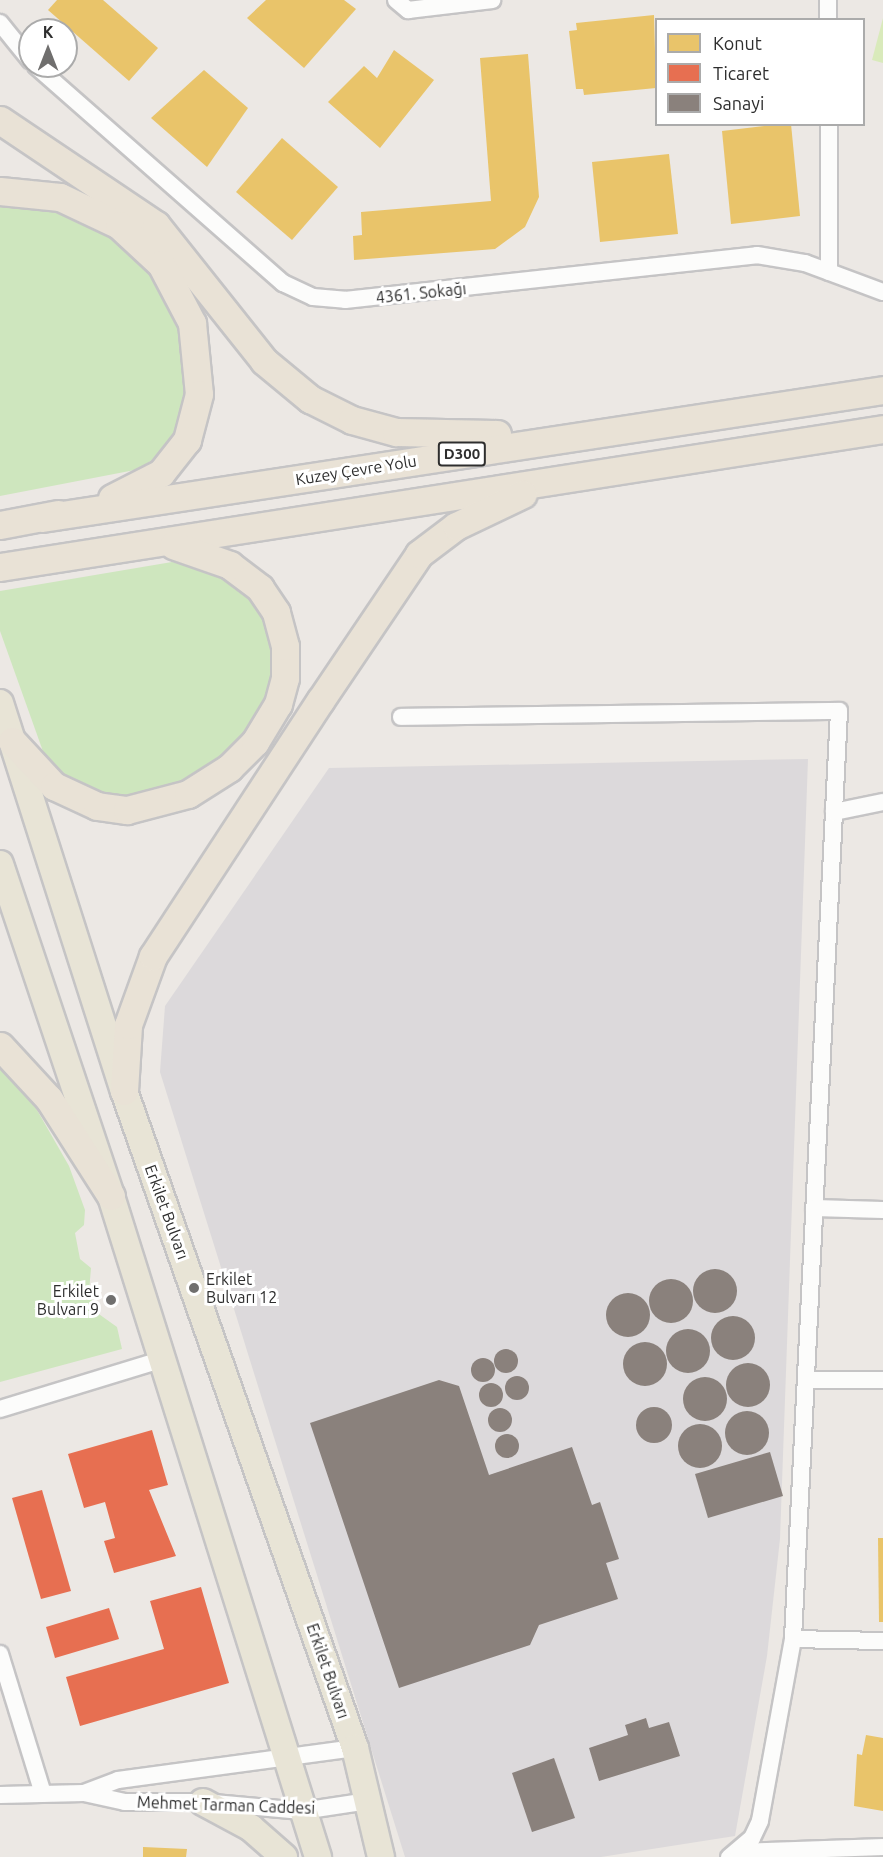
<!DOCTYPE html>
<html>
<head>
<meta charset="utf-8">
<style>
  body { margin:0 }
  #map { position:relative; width:883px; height:1857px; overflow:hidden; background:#ece8e4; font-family:Ubuntu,sans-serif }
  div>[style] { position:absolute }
  .industrial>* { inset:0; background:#dcd9db }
  .green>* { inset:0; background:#cee6be }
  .pitch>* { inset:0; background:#d9eabb }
  .homes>* { inset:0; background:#e9c46a }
  .shops>* { inset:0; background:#e76f51 }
  .industry>* { inset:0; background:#8a817c }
  .round { border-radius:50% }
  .roads { filter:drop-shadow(2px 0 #c5c4c5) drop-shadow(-2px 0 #c5c4c5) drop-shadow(0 2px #c5c4c5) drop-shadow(0 -2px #c5c4c5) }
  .minor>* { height:16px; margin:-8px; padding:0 8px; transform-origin:8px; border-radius:8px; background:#fcfcfb }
  .primary>* { height:26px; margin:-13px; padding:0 13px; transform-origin:13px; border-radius:13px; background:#e8e4d6 }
  .trunk>* { height:27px; margin:-13.5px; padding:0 13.5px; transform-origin:13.5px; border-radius:13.5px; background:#e9e2d6 }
  .dots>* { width:16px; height:16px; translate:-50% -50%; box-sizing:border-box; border:3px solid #fff; border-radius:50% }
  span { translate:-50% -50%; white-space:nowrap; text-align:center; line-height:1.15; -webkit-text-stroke:6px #fff; paint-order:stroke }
  .shield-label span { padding:2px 4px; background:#fff; border:2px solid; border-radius:4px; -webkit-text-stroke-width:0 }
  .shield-label { font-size:15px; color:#2e2e2e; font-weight:700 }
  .street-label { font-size:16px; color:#2e2e2e }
  .poi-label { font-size:16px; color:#2e2e2e }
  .left { translate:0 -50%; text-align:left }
  .right { translate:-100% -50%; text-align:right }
  .legend { position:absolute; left:655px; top:18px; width:210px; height:108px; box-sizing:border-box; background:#fff; border:2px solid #ababab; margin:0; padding:8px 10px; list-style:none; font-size:18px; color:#2e2e2e }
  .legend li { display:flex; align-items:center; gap:12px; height:30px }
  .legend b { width:30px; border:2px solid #ababab }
  .north { position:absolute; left:18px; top:18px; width:60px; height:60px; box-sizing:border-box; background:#fff; border:2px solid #ababab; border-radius:50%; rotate:0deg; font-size:16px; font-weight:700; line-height:24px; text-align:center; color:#2e2e2e }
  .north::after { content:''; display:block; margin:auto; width:21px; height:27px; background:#706f6e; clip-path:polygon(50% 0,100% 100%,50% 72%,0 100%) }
</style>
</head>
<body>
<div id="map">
  <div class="industrial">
    <div style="clip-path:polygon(808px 759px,780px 1539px,767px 1656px,735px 1836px,601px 1857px,405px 1857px,160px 1072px,165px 1006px,329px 768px)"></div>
  </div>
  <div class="green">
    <div style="clip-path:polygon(0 200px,28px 201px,99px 223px,144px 261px,180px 321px,189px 376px,181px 424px,165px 450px,140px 469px,0 496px)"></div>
    <div style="clip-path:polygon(172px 562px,202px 564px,242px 585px,261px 608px,275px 650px,270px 690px,252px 725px,226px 755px,194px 778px,147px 797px,102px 797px,64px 778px,45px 757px,0 631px,0 591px)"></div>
    <div style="clip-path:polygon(0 1057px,13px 1068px,69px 1166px,85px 1210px,84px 1225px,75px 1233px,80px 1259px,91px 1268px,89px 1292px,96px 1312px,117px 1327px,122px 1349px,0 1382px)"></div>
  </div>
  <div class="pitch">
    <div style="clip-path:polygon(883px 18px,883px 63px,872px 60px)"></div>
  </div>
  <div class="homes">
    <div style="clip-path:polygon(57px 0,103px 0,158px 48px,129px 81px,48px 10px)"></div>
    <div style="clip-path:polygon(266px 0,344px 0,356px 9px,304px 68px,247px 18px)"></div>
    <div style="clip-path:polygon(654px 15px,656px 88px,584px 95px,583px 89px,576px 89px,569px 31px,577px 30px,576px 23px)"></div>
    <div style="clip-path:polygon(394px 50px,434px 80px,380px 148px,328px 102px,364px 66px,377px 78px)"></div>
    <div style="clip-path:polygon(528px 54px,539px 197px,525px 227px,495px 249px,354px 260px,353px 236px,362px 235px,361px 212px,491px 201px,480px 58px)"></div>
    <div style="clip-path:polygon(204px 70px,248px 108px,207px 167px,151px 118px)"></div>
    <div style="clip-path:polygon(782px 124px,791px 124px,800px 216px,731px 224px,722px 131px)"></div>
    <div style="clip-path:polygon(282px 138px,338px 187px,292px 240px,236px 192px)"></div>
    <div style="clip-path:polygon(669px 154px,678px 234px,600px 242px,592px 162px)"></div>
    <div style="clip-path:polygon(878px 1538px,883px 1538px,883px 1622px,879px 1622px)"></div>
    <div style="clip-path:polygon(866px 1735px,883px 1738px,883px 1811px,854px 1806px,857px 1754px,862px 1755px)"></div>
    <div style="clip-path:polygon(143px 1847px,187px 1849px,186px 1857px,143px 1857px)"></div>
  </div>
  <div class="shops">
    <div style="clip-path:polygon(152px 1430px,168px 1485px,149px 1490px,176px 1556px,114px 1573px,104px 1541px,115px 1538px,105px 1502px,84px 1508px,68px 1454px)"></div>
    <div style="clip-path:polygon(42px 1490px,71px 1591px,41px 1599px,12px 1498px)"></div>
    <div style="clip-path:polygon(201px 1587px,229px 1683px,80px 1726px,66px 1677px,164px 1649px,150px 1601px)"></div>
    <div style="clip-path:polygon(109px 1608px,119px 1639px,55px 1658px,46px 1627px)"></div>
  </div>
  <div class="industry">
    <div class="round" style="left:693px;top:1269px;width:44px;height:44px"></div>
    <div class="round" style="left:649px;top:1279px;width:44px;height:44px"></div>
    <div class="round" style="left:606px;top:1293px;width:44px;height:44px"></div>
    <div class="round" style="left:711px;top:1316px;width:44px;height:44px"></div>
    <div class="round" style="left:666px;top:1329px;width:44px;height:44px"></div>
    <div class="round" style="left:623px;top:1342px;width:44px;height:44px"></div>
    <div class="round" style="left:494px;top:1349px;width:24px;height:24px"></div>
    <div class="round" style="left:471px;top:1358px;width:24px;height:24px"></div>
    <div class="round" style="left:726px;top:1363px;width:44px;height:44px"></div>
    <div class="round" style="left:505px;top:1376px;width:24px;height:24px"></div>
    <div class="round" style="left:683px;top:1377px;width:44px;height:44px"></div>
    <div style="clip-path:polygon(439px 1380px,459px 1386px,489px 1475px,572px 1447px,592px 1505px,600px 1502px,619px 1559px,606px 1563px,618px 1599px,539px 1625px,530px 1645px,399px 1688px,310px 1423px)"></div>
    <div class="round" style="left:479px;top:1383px;width:24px;height:24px"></div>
    <div class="round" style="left:636px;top:1407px;width:36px;height:36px"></div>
    <div class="round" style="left:488px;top:1408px;width:24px;height:24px"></div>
    <div class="round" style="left:725px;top:1411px;width:44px;height:44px"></div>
    <div class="round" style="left:678px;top:1424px;width:44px;height:44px"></div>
    <div class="round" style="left:495px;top:1434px;width:24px;height:24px"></div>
    <div style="clip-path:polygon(770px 1452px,783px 1496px,708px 1518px,695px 1474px)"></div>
    <div style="clip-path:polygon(646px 1718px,649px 1728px,669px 1722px,680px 1756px,599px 1781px,589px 1748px,628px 1735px,625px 1725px)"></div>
    <div style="clip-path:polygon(554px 1758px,575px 1818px,532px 1832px,512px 1773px)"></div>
  </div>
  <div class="roads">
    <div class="minor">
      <div style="left:396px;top:0;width:16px;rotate:40deg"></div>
      <div style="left:408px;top:10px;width:85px;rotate:-6.8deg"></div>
      <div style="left:828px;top:0;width:20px;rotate:90deg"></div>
      <div style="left:0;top:23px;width:48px;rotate:51deg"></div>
      <div style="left:36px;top:66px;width:329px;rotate:41.3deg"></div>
      <div style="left:283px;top:283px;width:33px;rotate:25deg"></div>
      <div style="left:313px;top:297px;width:32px;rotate:5deg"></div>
      <div style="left:345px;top:300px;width:414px;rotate:-6.2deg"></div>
      <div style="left:757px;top:255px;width:49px;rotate:9.5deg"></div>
      <div style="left:805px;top:263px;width:83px;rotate:20.4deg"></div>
      <div style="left:829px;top:124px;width:148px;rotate:90deg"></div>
      <div style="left:401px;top:717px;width:438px;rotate:-0.8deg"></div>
      <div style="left:839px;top:711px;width:929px;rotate:92.84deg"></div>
      <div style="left:793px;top:1639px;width:185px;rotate:100.3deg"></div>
      <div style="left:760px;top:1821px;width:19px;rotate:115deg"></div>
      <div style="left:752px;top:1838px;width:30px;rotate:140deg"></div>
      <div style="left:834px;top:812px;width:50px;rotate:-11.5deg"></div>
      <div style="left:814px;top:1208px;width:69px;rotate:1.7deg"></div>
      <div style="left:806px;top:1380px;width:77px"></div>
      <div style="left:0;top:1409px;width:167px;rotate:-17deg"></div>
      <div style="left:793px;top:1639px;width:90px;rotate:1.3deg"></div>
      <div style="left:0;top:1654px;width:146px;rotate:72.9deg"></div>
      <div style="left:84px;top:1793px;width:36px;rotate:-21deg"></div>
      <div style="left:118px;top:1780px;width:239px;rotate:-7.7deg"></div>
      <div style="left:0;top:1795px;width:84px;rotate:-1.4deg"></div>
      <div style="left:84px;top:1793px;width:42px;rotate:12.4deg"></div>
      <div style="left:125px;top:1802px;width:78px"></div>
      <div style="left:203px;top:1802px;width:99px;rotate:5.2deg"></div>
      <div style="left:302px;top:1811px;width:67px;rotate:-8.6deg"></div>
      <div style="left:738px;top:1852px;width:145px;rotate:-2deg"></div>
    </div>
    <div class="primary">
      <div style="left:0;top:703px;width:407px;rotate:72.3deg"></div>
      <div style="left:124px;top:1091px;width:696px;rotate:70.63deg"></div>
      <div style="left:355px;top:1748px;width:112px;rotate:76.6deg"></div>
      <div style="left:0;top:864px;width:350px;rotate:71.5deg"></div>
      <div style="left:111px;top:1196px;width:693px;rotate:72.61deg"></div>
      <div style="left:203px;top:1802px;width:55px;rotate:28.4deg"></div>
      <div style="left:251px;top:1828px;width:44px;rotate:41.3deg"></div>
    </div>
    <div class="trunk">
      <div style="left:0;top:120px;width:188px;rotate:33.9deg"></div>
      <div style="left:156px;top:225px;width:174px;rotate:51.5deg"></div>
      <div style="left:264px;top:361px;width:60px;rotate:39.6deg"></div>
      <div style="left:310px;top:399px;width:47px;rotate:26.6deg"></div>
      <div style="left:352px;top:420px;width:46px;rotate:15.3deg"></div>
      <div style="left:396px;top:432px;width:101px;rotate:1.1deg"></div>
      <div style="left:0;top:191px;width:60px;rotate:5.7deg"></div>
      <div style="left:60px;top:197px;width:65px;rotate:25.4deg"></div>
      <div style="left:119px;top:225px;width:57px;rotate:42.9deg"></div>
      <div style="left:161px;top:264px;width:67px;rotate:62.3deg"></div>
      <div style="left:192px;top:323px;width:71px;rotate:84.4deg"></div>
      <div style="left:199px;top:394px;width:48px;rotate:104.6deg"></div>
      <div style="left:187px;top:440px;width:42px;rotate:128.2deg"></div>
      <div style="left:161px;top:473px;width:55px;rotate:153deg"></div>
      <div style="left:42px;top:518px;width:851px;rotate:-8.65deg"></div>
      <div style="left:0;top:525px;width:59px;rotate:-10.7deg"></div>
      <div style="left:0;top:567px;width:894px;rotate:-8.88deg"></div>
      <div style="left:12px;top:741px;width:62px;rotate:47deg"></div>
      <div style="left:54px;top:786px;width:47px;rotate:24.9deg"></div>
      <div style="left:97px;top:806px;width:30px;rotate:8deg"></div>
      <div style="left:127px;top:810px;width:63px;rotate:-14.7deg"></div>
      <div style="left:188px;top:794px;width:49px;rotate:-32.4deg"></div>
      <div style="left:229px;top:768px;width:37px;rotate:-45deg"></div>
      <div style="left:255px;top:742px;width:44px;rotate:-58.8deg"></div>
      <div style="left:278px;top:704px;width:27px;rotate:-75deg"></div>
      <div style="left:285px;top:678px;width:32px;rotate:-90deg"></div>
      <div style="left:285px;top:646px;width:35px;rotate:-105deg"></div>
      <div style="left:276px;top:612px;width:29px;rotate:-124deg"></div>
      <div style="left:260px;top:588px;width:38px;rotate:-143deg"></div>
      <div style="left:230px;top:565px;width:60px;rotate:-160.7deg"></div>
      <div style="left:0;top:1046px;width:72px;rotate:47.2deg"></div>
      <div style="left:49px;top:1099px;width:115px;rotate:57.4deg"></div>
      <div style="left:124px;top:1091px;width:66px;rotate:-86.5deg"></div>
      <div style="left:128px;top:1025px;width:73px;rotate:-70.1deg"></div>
      <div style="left:153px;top:956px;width:305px;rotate:-56.8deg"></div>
      <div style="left:320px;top:701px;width:177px;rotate:-56deg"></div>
      <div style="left:419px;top:554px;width:46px;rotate:-37.1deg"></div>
      <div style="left:456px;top:526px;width:74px;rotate:-25.5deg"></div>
    </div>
  </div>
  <div class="dots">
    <div style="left:194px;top:1288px;background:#706f6e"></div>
    <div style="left:111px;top:1300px;background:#706f6e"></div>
  </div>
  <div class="shield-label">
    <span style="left:462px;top:454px">D300</span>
  </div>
  <div class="street-label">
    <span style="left:421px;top:293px;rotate:-6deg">4361. Sokağı</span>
    <span style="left:356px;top:470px;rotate:-9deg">Kuzey Çevre Yolu</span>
    <span style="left:167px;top:1212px;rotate:70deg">Erkilet Bulvarı</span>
    <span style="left:328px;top:1671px;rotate:71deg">Erkilet Bulvarı</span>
    <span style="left:226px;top:1805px;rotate:2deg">Mehmet Tarman Caddesi</span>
  </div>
  <div class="poi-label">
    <span class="left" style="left:206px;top:1288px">Erkilet<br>Bulvarı 12</span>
    <span class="right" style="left:99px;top:1300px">Erkilet<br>Bulvarı 9</span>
  </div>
  <ul class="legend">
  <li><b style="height:16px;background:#e9c46a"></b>Konut</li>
  <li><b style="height:16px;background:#e76f51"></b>Ticaret</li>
  <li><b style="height:16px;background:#8a817c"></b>Sanayi</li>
  </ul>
  <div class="north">K</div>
</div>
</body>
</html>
